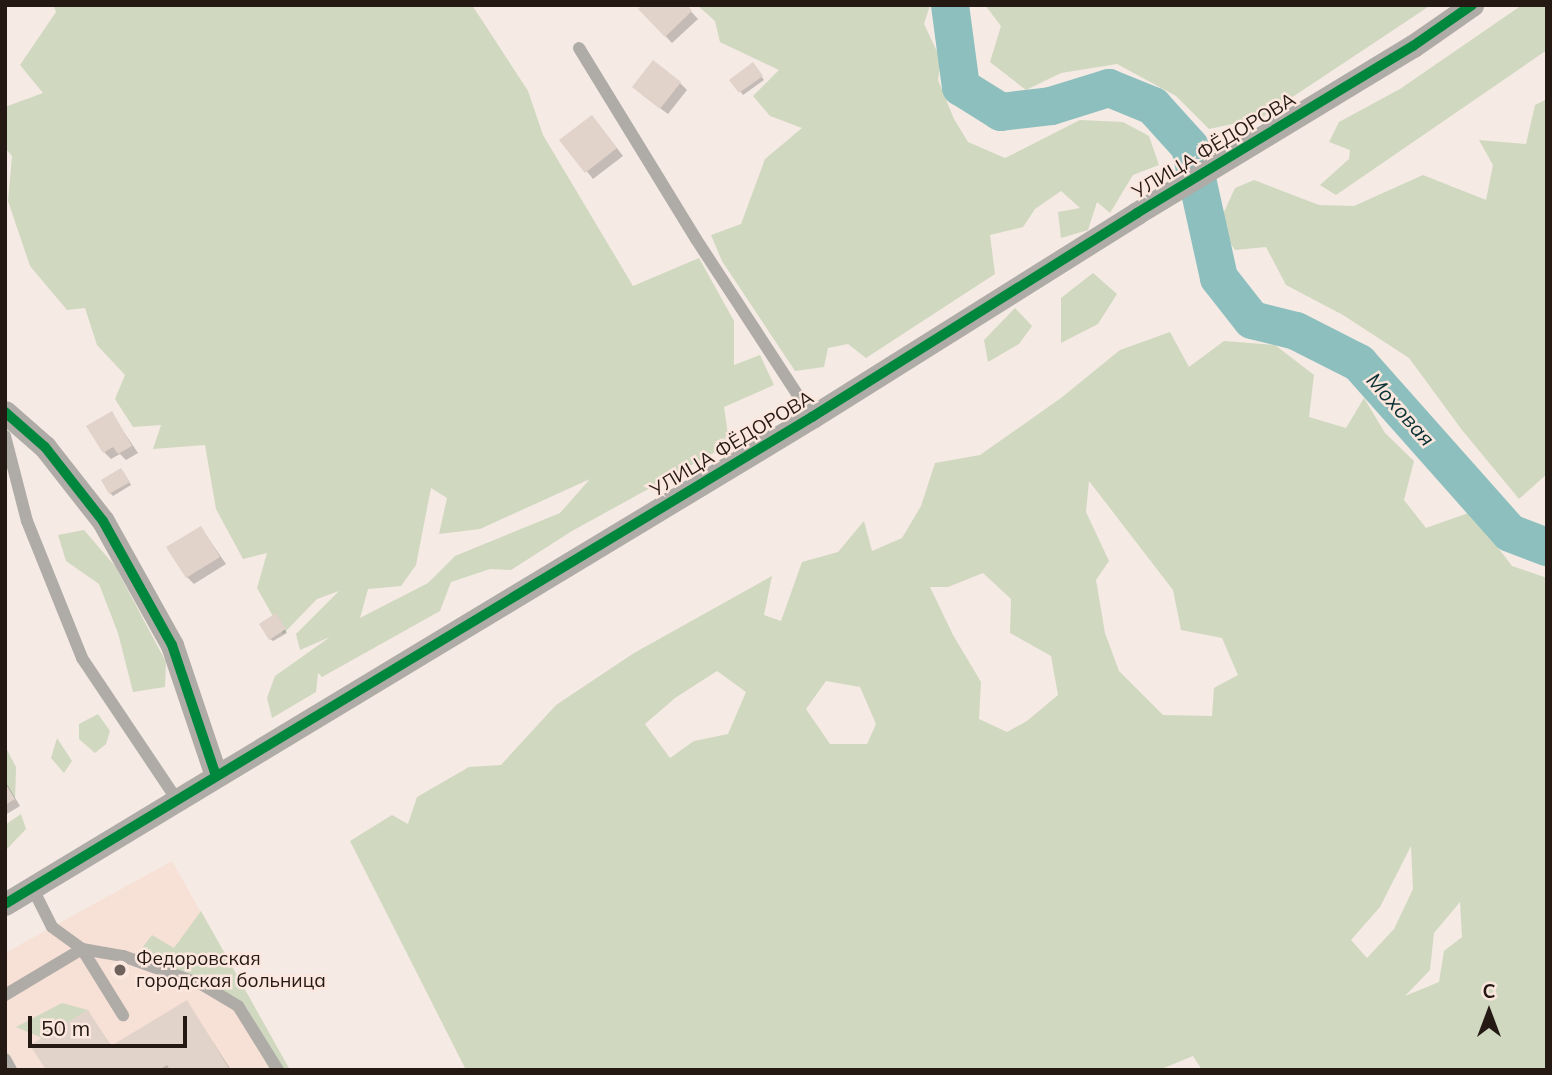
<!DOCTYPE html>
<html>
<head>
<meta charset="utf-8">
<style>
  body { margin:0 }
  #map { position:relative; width:1552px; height:1075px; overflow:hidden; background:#f5eae4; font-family:Mulish,sans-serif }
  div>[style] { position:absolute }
  .built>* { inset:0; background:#f7e1d6 }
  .green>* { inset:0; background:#d0d8c0 }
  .shadow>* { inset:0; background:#0003 }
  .river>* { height:38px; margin:-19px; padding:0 19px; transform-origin:19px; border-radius:19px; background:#8cbfbe }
  .building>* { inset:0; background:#e1d2ca }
  .lane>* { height:12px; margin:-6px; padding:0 6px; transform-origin:6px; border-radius:6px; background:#afaba7 }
  .street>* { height:23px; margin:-11.5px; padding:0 11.5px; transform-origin:11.5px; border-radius:11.5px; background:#afaba7 }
  .cycleway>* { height:10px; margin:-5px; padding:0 5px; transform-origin:5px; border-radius:5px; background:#00873e }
  .dots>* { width:19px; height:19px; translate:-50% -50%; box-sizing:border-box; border:4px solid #fbe7de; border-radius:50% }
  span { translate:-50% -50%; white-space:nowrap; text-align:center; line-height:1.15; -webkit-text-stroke:5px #fbe7de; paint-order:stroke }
  .street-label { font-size:19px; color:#251914 }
  .poi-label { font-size:19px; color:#251914 }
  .left { translate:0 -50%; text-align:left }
  .water-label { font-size:21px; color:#0c3335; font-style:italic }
  .frame { position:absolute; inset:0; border:7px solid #251914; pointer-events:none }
  .north { position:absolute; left:1454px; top:977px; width:70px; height:70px; -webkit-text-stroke:5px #fbe7de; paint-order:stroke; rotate:0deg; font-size:19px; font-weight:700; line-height:28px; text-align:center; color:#251914 }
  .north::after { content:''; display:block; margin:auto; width:24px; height:32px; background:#251914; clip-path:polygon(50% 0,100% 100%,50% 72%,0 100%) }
  .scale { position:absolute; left:28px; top:1016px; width:159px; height:32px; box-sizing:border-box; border:4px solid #251914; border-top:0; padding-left:9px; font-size:21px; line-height:24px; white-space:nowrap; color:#251914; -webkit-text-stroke:5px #fbe7de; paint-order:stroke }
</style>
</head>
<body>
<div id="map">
  <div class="built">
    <div style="clip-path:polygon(172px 861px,290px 1070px,5px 1070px,5px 953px)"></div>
  </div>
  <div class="green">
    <div style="clip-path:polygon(evenodd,53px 5px,472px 5px,528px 91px,543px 135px,633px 286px,699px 258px,734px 321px,734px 365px,760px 355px,774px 385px,724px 407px,728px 435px,719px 450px,572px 531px,511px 570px,490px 569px,451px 582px,440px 611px,322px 677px,318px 673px,316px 692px,272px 718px,267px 698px,275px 676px,330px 637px,300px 650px,296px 634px,339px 591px,317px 599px,283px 634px,257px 588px,267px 553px,243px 559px,216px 509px,205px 445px,153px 449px,161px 425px,133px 427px,115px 399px,125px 375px,97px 345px,85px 308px,67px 310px,30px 266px,8px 201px,12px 156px,5px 148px,5px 107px,43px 93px,20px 65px,56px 12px,53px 5px,590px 479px,560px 513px,455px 556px,428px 583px,360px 618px,368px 589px,401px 586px,416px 565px,431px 488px,447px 498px,439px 534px,480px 529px,590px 479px)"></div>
    <div style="clip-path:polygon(697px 5px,930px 5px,924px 24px,941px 60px,938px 80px,954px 119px,968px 142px,1005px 158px,1080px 120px,1123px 122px,1149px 136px,1159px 165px,1133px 175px,1110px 213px,1097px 202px,1088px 230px,1061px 238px,1058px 212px,1080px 208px,1061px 191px,1035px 209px,1023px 227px,990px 235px,995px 274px,866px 358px,848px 344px,828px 348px,824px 367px,795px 371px,722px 261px,711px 235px,741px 224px,765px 159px,802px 128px,770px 116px,753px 96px,779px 70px,720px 42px,715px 21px)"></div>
    <div style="clip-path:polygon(985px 5px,1431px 5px,1261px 118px,1209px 129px,1176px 96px,1117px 64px,1061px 73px,1026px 90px,990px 62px,1001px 26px)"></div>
    <div style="clip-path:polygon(1522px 5px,1547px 5px,1547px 50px,1336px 195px,1320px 185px,1349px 159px,1350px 150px,1329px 142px,1339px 122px,1400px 89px)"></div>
    <div style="clip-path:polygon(1547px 99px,1547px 474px,1519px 499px,1462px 430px,1409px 358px,1343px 315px,1286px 285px,1266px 247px,1235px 250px,1218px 225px,1235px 188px,1254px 180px,1319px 205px,1354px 206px,1423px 175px,1486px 200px,1493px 165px,1479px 140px,1526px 144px,1535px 105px)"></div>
    <div style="clip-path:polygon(1093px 273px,1117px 294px,1098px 324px,1061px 343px,1061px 298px)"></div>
    <div style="clip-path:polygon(1015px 308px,1032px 326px,1019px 344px,988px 362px,984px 340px)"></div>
    <div style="clip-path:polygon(evenodd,1170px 332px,1189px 367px,1224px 341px,1275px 345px,1314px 375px,1309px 417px,1346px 428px,1364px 398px,1385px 433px,1414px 461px,1404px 500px,1426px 528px,1471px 512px,1512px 566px,1547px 578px,1547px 1070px,1202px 1070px,1193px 1056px,1159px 1070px,466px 1070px,350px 841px,392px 815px,408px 824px,417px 797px,469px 767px,501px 765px,556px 705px,634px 653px,772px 576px,764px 615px,781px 621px,802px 562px,838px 552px,864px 521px,872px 551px,902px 538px,921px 506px,935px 463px,980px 455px,1061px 398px,1120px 350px,1170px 332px,1089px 481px,1173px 590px,1181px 630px,1222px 638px,1238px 675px,1214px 688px,1212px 716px,1163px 715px,1119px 671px,1105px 633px,1096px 580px,1109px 561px,1086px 512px,1089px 481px,1170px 332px,983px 573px,1011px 599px,1010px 633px,1051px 656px,1058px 695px,1027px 721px,1007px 732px,979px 719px,981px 682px,953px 635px,930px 587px,948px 587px,983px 573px,1170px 332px,717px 671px,746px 692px,728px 734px,694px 741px,670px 758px,645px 724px,675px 698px,717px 671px,1170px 332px,826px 681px,860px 687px,876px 724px,867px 744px,830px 744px,806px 709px,826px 681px,1170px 332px,1411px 846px,1413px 889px,1394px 929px,1367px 958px,1351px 940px,1380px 907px,1411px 846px,1170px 332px,1460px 902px,1462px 937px,1444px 951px,1439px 982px,1405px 996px,1430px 970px,1434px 933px,1460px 902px)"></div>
    <div style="clip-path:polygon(84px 530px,115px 566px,166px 662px,165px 687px,133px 692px,118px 633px,99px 584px,66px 561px,58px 535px)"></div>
    <div style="clip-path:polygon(98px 714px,110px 731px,106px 744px,95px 753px,79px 739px,79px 724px)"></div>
    <div style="clip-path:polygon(57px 738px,72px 761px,64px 773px,51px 758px)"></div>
    <div style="clip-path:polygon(5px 746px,16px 767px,15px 799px,5px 783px)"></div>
    <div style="clip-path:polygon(21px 814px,26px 829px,5px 851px,5px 825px)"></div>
    <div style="clip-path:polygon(201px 911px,290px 1070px,270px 1070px,228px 997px,139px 952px,152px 935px,174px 948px)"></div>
    <div style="clip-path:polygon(62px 1003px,88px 1010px,42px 1038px,16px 1027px)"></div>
  </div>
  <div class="shadow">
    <div style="clip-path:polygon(685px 5px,698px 19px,672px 43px,640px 9px)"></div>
    <div style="clip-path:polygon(755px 68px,764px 80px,743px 95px,732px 80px)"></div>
    <div style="clip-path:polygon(680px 83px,687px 90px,668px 114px,641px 94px)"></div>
    <div style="clip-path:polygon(598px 124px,623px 156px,593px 179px,562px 140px)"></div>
    <div style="clip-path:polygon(111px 413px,138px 453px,126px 460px,120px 454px,111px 459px,104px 452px)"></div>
    <div style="clip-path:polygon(124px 473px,131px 485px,113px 496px,110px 493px)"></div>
    <div style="clip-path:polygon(201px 528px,226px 564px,194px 584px,187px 577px)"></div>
    <div style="clip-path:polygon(279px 618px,287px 633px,273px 641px,270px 639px)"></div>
    <div style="clip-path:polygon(5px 781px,20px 806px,5px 815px)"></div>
    <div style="clip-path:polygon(187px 1002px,231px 1070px,48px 1070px,88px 1012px,112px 1047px)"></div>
  </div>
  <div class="river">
    <div style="left:950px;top:5px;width:83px;rotate:82.4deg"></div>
    <div style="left:961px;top:87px;width:47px;rotate:32deg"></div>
    <div style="left:1001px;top:112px;width:50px;rotate:-6.8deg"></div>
    <div style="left:1051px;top:106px;width:61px;rotate:-17.2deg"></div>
    <div style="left:1109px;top:88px;width:48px;rotate:22.2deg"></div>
    <div style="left:1153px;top:106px;width:55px;rotate:47.9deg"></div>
    <div style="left:1190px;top:147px;width:134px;rotate:77.5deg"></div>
    <div style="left:1219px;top:278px;width:53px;rotate:51.8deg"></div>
    <div style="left:1252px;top:320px;width:45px;rotate:14deg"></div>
    <div style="left:1296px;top:331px;width:71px;rotate:26.9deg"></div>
    <div style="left:1359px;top:363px;width:227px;rotate:48.4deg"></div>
    <div style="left:1510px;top:533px;width:40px;rotate:21deg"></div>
  </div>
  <div class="building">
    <div style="clip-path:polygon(642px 5px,687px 5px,692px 11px,665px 37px,638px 9px)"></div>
    <div style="clip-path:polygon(653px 60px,681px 82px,660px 109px,632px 87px)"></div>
    <div style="clip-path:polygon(753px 62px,763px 76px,739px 93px,729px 80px)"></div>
    <div style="clip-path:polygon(592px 115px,617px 148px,585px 173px,559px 140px)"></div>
    <div style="clip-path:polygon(112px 411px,132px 446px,118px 454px,113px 447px,103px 453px,86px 426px)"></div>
    <div style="clip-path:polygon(121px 468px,130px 482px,109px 494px,101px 480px)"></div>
    <div style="clip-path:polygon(201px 526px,220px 557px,186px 578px,166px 547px)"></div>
    <div style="clip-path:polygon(276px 613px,286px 629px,269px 640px,259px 624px)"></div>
    <div style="clip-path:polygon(5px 783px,15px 799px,5px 805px)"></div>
    <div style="clip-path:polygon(187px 1000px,230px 1070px,170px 1070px,167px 1065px,159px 1070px,46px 1070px,30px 1045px,88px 1010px,111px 1046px)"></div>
  </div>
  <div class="lane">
    <div style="left:579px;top:48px;width:224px;rotate:58.5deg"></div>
    <div style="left:696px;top:239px;width:212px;rotate:56.9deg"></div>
    <div style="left:5px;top:436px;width:88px;rotate:75.5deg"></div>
    <div style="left:27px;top:521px;width:148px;rotate:68.1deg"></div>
    <div style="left:82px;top:658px;width:171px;rotate:56.2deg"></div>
    <div style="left:33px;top:889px;width:42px;rotate:63.4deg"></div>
    <div style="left:52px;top:927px;width:37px;rotate:36deg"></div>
    <div style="left:82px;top:949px;width:78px;rotate:58.2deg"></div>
    <div style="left:5px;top:995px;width:90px;rotate:-30.9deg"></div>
    <div style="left:82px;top:949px;width:42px;rotate:9.7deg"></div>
    <div style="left:123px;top:956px;width:85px;rotate:19.9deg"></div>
    <div style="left:203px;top:985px;width:41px;rotate:31deg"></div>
    <div style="left:238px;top:1006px;width:75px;rotate:58deg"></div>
    <div style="left:5px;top:1059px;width:13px;rotate:61deg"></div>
  </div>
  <div class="street">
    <div style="left:5px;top:412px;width:53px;rotate:41.2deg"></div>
    <div style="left:45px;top:447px;width:94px;rotate:51.9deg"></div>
    <div style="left:103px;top:521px;width:142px;rotate:60.9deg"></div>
    <div style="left:172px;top:645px;width:138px;rotate:71.4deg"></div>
    <div style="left:5px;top:904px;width:943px;rotate:-31.11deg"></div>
    <div style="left:812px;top:417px;width:384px;rotate:-32.1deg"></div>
    <div style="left:1137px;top:213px;width:323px;rotate:-31.2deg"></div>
    <div style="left:1413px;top:46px;width:72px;rotate:-34.8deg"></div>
  </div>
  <div class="cycleway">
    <div style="left:5px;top:412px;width:53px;rotate:41.2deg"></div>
    <div style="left:45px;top:447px;width:94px;rotate:51.9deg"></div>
    <div style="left:103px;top:521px;width:142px;rotate:60.9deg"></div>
    <div style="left:172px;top:645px;width:138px;rotate:71.4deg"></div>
    <div style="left:5px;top:904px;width:943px;rotate:-31.11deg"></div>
    <div style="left:812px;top:417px;width:384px;rotate:-32.1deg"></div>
    <div style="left:1137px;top:213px;width:323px;rotate:-31.2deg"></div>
    <div style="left:1413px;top:46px;width:72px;rotate:-34.8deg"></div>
  </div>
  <div class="dots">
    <div style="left:120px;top:970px;background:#6e625d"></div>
  </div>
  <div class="street-label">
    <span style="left:1214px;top:146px;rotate:-31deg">УЛИЦА ФЁДОРОВА</span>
    <span style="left:732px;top:444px;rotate:-31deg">УЛИЦА ФЁДОРОВА</span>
  </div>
  <div class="poi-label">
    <span class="left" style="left:136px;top:970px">Федоровская<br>городская больница</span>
  </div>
  <div class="water-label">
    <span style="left:1401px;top:409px;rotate:48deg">Моховая</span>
  </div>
  <div class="frame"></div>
  <div class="north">С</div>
  <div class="scale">50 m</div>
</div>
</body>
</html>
